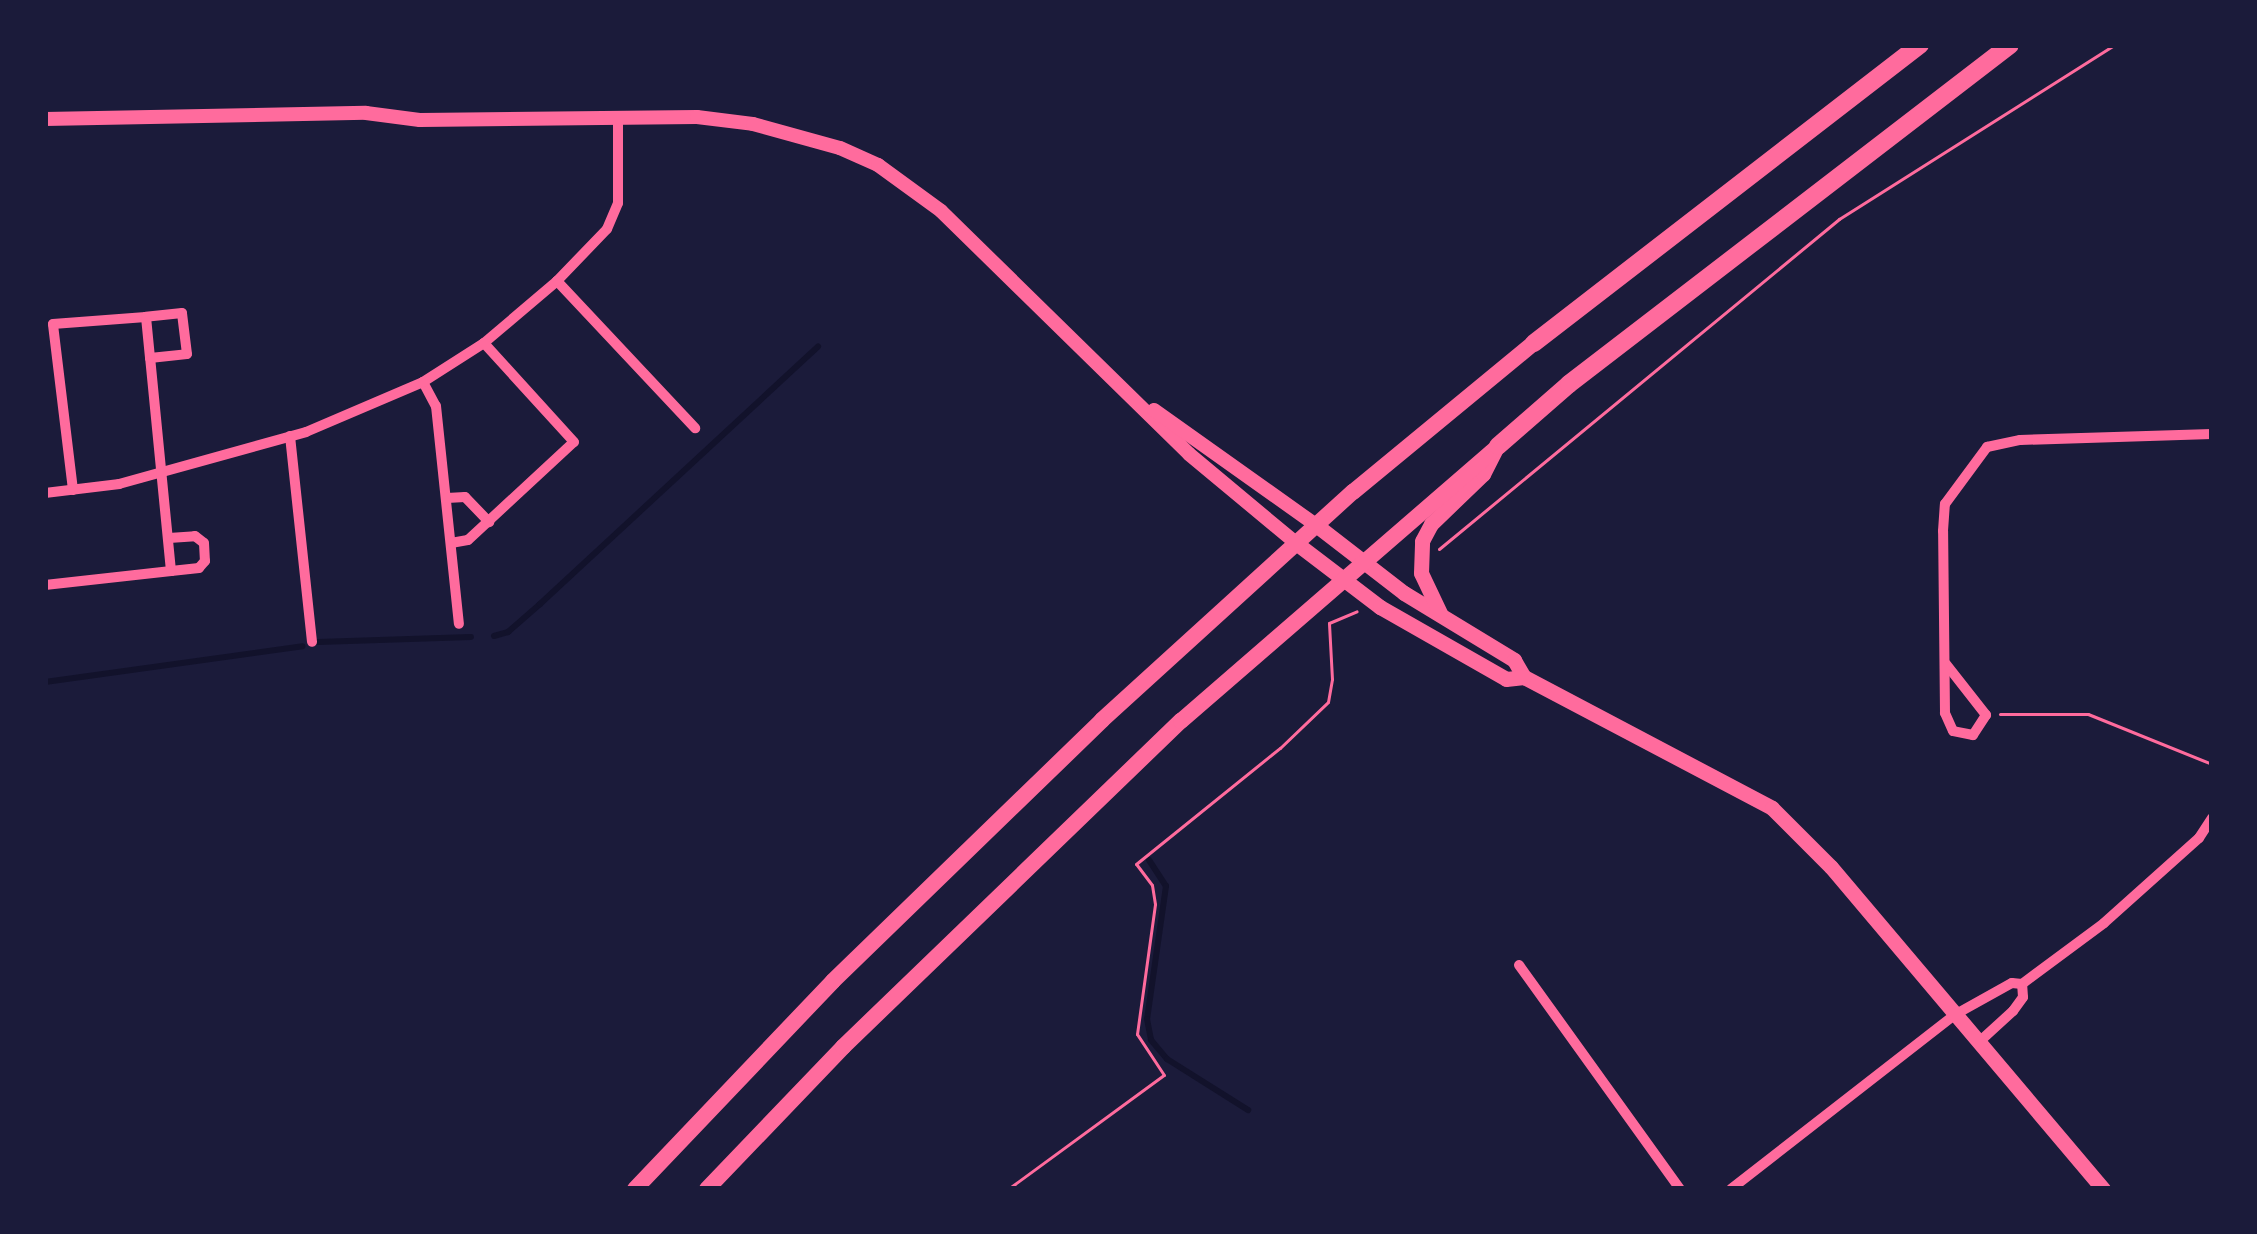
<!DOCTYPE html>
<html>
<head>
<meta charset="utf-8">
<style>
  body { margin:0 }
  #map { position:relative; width:2257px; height:1234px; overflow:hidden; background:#1b1b3a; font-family:"Fira Sans Condensed",sans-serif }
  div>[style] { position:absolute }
  .stream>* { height:6px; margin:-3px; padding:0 3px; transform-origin:3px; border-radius:3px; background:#12122b }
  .path>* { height:3px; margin:-1.5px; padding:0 1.5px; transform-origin:1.5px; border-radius:1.5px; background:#ff6b9d }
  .minor>* { height:10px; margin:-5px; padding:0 5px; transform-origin:5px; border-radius:5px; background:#ff6b9d }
  .tertiary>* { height:14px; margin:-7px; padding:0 7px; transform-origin:7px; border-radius:7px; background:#ff6b9d }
  .secondary>* { height:15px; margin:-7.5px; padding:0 7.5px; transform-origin:7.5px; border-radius:7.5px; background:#ff6b9d }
  .primary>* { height:16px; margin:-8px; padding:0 8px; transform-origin:8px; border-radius:8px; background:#ff6b9d }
  .trunk>* { height:18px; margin:-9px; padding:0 9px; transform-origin:9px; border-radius:9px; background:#ff6b9d }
  span { translate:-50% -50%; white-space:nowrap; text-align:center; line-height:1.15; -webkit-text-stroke:9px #1b1b3a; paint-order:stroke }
  .frame { position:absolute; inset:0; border:48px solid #1b1b3a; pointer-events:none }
</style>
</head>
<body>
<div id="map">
  <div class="stream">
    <div style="left:494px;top:636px;width:15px;rotate:-16deg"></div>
    <div style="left:508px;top:632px;width:43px;rotate:-41.2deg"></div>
    <div style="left:540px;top:604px;width:379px;rotate:-42.8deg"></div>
    <div style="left:318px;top:642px;width:153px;rotate:-1.9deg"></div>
    <div style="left:45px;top:682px;width:260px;rotate:-7.9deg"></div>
    <div style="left:1149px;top:860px;width:31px;rotate:57deg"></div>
    <div style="left:1166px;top:886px;width:134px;rotate:98.1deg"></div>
    <div style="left:1147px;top:1019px;width:21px;rotate:79deg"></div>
    <div style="left:1151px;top:1040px;width:25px;rotate:50deg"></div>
    <div style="left:1167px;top:1059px;width:96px;rotate:32.2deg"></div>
  </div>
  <div class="path">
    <div style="left:1439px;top:549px;width:519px;rotate:-39.52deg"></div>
    <div style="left:1839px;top:219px;width:325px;rotate:-32.3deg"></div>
    <div style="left:2000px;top:714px;width:88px"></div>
    <div style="left:2088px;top:714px;width:134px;rotate:22deg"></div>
    <div style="left:1008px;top:1189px;width:193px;rotate:-36.2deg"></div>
    <div style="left:1164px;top:1075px;width:49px;rotate:-123.4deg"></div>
    <div style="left:1137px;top:1034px;width:131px;rotate:-82.1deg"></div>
    <div style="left:1155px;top:904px;width:19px;rotate:-99deg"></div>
    <div style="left:1152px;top:885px;width:26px;rotate:-127deg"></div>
    <div style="left:1136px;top:864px;width:185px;rotate:-38.9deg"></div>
    <div style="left:1280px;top:748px;width:66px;rotate:-43.8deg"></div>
    <div style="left:1328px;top:702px;width:23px;rotate:-80deg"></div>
    <div style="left:1332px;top:679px;width:56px;rotate:-93.1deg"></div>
    <div style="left:1329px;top:623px;width:30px;rotate:-23deg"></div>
  </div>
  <div class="minor">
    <div style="left:557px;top:281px;width:202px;rotate:46.8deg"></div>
    <div style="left:423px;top:382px;width:27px;rotate:62deg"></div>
    <div style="left:436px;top:406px;width:219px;rotate:84deg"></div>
    <div style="left:290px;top:436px;width:207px;rotate:83.9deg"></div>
    <div style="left:73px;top:490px;width:167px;rotate:-96.9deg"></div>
    <div style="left:53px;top:324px;width:93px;rotate:-4.3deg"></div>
    <div style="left:45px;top:493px;width:75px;rotate:-6.9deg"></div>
    <div style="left:119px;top:484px;width:194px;rotate:-15.5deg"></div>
    <div style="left:306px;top:432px;width:127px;rotate:-23.1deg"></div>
    <div style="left:423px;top:382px;width:72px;rotate:-32.6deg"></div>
    <div style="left:484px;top:343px;width:96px;rotate:-40.3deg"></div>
    <div style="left:557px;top:281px;width:72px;rotate:-46.1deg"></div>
    <div style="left:607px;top:229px;width:28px;rotate:-67deg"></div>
    <div style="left:618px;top:203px;width:85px;rotate:-90deg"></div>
    <div style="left:447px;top:498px;width:18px;rotate:-3deg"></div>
    <div style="left:465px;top:497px;width:35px;rotate:46deg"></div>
    <div style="left:169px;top:538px;width:26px;rotate:-4deg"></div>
    <div style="left:195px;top:536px;width:11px;rotate:38deg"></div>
    <div style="left:204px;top:543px;width:18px;rotate:87deg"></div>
    <div style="left:205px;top:561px;width:9px;rotate:131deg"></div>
    <div style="left:199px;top:568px;width:28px;rotate:174deg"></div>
    <div style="left:451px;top:543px;width:17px;rotate:-10deg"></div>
    <div style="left:468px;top:540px;width:144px;rotate:-42.8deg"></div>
    <div style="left:574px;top:442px;width:134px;rotate:-132.3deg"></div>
    <div style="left:45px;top:585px;width:127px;rotate:-6.3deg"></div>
    <div style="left:171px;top:571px;width:214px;rotate:-95.6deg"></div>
    <div style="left:150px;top:358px;width:37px;rotate:-6deg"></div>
    <div style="left:187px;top:354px;width:41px;rotate:-97deg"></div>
    <div style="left:182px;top:313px;width:36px;rotate:174deg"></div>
    <div style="left:146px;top:317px;width:41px;rotate:84.4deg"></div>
    <div style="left:1946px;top:664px;width:65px;rotate:51.9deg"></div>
    <div style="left:1986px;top:715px;width:24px;rotate:123deg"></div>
    <div style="left:1973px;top:735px;width:20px;rotate:-169deg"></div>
    <div style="left:1953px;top:731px;width:20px;rotate:-114deg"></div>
    <div style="left:1945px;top:713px;width:182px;rotate:-90.6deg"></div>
    <div style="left:1943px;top:531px;width:27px;rotate:-86deg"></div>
    <div style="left:1945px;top:504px;width:71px;rotate:-53.6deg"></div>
    <div style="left:1987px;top:447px;width:34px;rotate:-12deg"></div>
    <div style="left:2020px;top:440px;width:192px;rotate:-1.8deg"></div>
    <div style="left:1519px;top:965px;width:276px;rotate:54.3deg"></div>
    <div style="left:1979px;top:1042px;width:46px;rotate:-42.4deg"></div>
    <div style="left:2013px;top:1011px;width:17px;rotate:-54deg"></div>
    <div style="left:2023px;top:997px;width:13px;rotate:-94deg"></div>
    <div style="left:1731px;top:1189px;width:285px;rotate:-37.9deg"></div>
    <div style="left:1956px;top:1014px;width:64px;rotate:-29deg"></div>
    <div style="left:2012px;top:983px;width:10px;rotate:6deg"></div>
    <div style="left:2022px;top:984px;width:102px;rotate:-36.6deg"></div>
    <div style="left:2104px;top:923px;width:127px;rotate:-41.8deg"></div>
    <div style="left:2199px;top:838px;width:24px;rotate:-57deg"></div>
  </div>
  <div class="tertiary">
    <div style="left:45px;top:119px;width:321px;rotate:-1.1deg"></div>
    <div style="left:366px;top:113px;width:54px;rotate:7.4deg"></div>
    <div style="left:420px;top:120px;width:277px;rotate:-0.6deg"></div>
    <div style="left:697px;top:117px;width:56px;rotate:7.1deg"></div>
    <div style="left:753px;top:124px;width:90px;rotate:15.4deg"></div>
    <div style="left:840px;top:148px;width:42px;rotate:24.1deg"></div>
    <div style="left:878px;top:165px;width:78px;rotate:36.1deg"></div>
    <div style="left:941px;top:211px;width:347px;rotate:44.4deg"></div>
    <div style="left:1189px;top:454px;width:139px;rotate:39.8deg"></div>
    <div style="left:1154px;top:410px;width:199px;rotate:35.4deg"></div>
  </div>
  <div class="secondary">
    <div style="left:1316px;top:525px;width:111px;rotate:37.7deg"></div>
    <div style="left:1404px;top:593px;width:129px;rotate:31.3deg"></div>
    <div style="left:1514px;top:660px;width:20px;rotate:60deg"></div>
    <div style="left:1524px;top:677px;width:280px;rotate:27.8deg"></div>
    <div style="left:1772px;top:808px;width:83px;rotate:45deg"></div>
    <div style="left:1831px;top:867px;width:422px;rotate:49.8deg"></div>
    <div style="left:1296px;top:543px;width:106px;rotate:37.3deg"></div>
    <div style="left:1380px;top:607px;width:145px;rotate:29.7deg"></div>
    <div style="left:1506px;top:679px;width:18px;rotate:-6deg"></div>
    <div style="left:1440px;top:613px;width:44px;rotate:-115.4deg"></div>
    <div style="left:1421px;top:573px;width:32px;rotate:-88deg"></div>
    <div style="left:1422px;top:541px;width:19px;rotate:-62deg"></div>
    <div style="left:1431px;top:524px;width:72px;rotate:-43.9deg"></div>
    <div style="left:1483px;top:474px;width:28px;rotate:-63deg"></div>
  </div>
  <div class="primary">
    <div style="left:635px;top:1189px;width:287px;rotate:-46.4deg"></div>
    <div style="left:833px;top:981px;width:375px;rotate:-44.1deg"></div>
    <div style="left:1102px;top:720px;width:339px;rotate:-42.3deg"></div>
    <div style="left:1353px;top:492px;width:234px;rotate:-39.5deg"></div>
    <div style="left:707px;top:1189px;width:197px;rotate:-46.2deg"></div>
    <div style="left:843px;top:1047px;width:470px;rotate:-44deg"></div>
    <div style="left:1181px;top:721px;width:420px;rotate:-40.9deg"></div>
  </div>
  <div class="trunk">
    <div style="left:1534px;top:343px;width:488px;rotate:-37.7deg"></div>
    <div style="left:1498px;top:446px;width:94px;rotate:-41.1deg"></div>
    <div style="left:1569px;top:384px;width:556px;rotate:-37.55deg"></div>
  </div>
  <div class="frame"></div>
</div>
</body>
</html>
